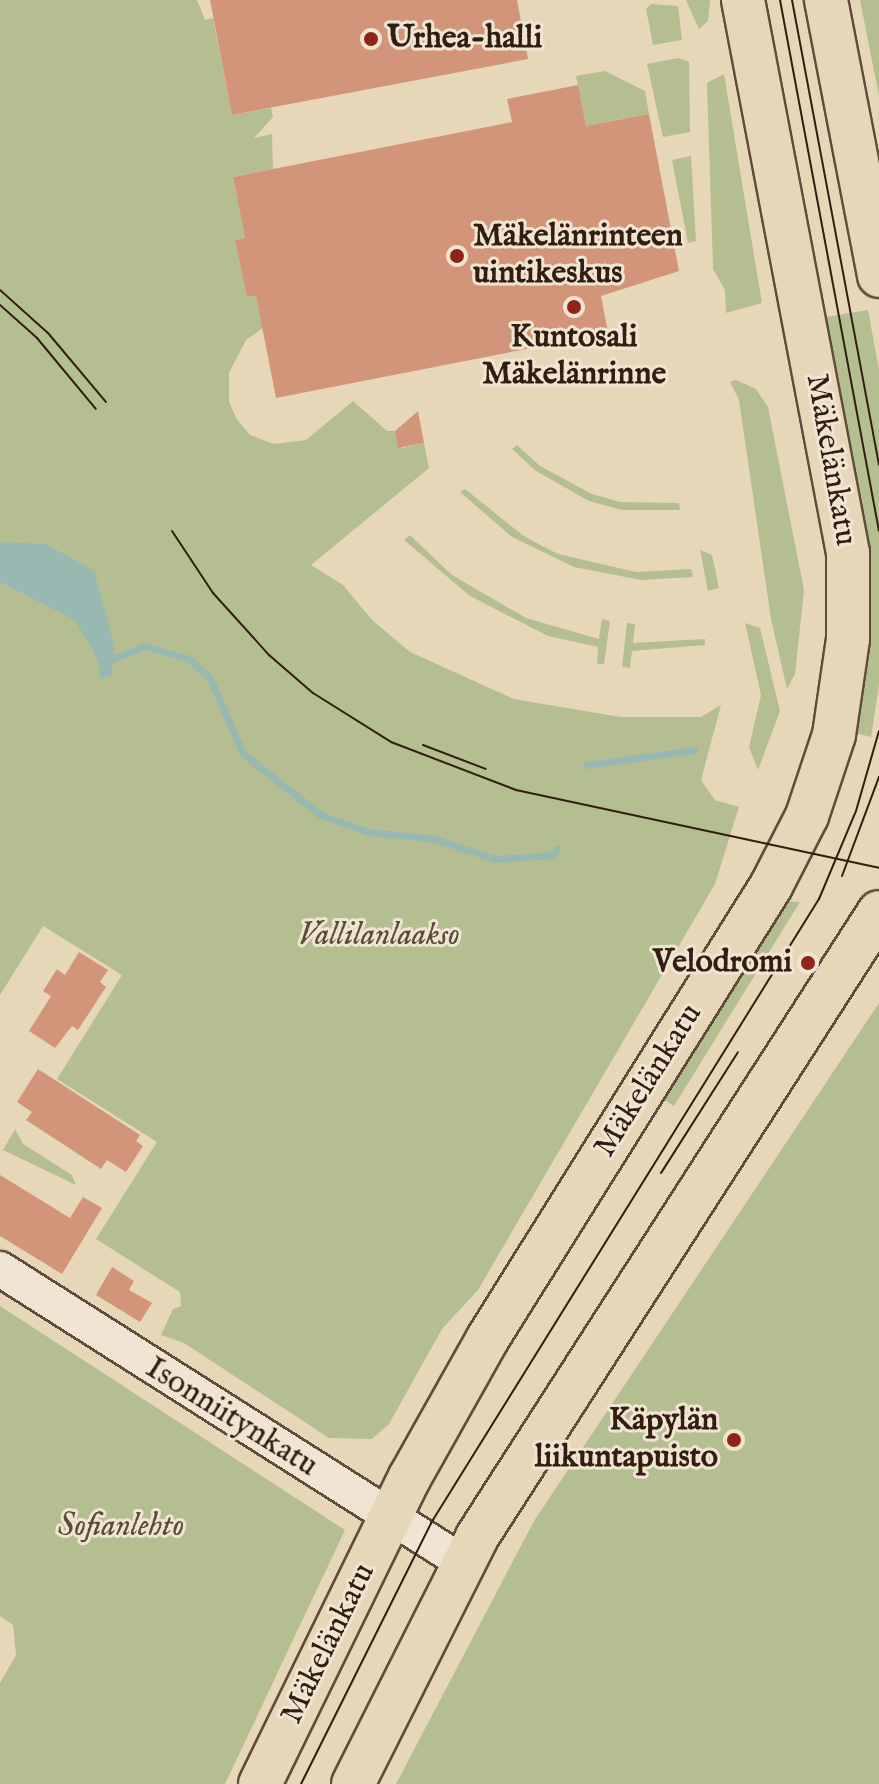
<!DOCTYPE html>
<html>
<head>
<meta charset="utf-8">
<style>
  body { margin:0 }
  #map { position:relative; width:879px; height:1784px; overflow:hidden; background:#e7d7b9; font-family:"IM FELL English",serif }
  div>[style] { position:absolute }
  .green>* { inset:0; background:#b4be90 }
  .water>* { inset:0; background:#97b9b2 }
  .stream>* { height:7px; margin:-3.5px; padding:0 3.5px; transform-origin:3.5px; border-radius:3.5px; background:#97b9b2 }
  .building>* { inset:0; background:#d3957a }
  .roads { filter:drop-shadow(2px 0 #5f4c3a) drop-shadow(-2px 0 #5f4c3a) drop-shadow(0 2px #5f4c3a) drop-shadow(0 -2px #5f4c3a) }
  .tertiary>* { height:34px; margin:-17px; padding:0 17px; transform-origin:17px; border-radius:17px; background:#efe5d2 }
  .primary>* { height:42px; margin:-21px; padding:0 21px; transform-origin:21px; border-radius:21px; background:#e7d7b9 }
  .tram>* { height:2px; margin:-1px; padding:0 1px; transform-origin:1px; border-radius:1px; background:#321d10 }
  .dots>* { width:22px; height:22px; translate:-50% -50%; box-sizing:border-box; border:4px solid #efe5d2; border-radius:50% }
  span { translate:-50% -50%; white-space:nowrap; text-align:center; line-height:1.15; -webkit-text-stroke:6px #efe5d2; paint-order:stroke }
  .poi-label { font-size:32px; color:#321d10; font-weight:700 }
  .left { translate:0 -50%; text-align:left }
  .right { translate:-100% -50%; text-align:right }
  .street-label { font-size:32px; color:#321d10 }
  .park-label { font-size:32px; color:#594d36; font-style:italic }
</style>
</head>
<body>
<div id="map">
  <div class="green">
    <div style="clip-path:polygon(0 0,197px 0,205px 20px,213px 18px,232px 115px,271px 108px,273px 117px,254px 138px,272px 134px,273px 169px,233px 177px,245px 238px,235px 240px,247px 297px,256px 296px,263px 328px,246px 340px,229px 373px,229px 401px,236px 418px,250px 435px,274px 444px,306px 440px,353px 401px,387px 431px,395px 431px,402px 448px,424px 443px,429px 468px,311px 565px,343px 585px,372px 620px,410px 652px,514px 699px,620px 717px,701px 717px,721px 705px,701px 780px,715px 800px,739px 807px,715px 884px,478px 1290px,442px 1329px,389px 1424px,372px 1439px,329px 1438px,184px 1343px,161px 1335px,173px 1309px,181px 1306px,180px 1292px,96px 1239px,157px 1142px,57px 1079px,122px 975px,43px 926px,0 995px)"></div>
    <div style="clip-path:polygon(686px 0,710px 0,708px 21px,699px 29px)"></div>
    <div style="clip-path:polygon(860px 0,879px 0,879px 96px)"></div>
    <div style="clip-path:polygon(651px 4px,678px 6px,682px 40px,653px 45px,646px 9px)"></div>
    <div style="clip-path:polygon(678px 58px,689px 62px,690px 132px,663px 137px,647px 64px)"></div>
    <div style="clip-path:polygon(605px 71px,645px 91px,649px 114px,586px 126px,576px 76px)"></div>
    <div style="clip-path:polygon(724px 74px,762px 303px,726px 313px,725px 290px,713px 269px,707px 83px)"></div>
    <div style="clip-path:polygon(691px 156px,696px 241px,688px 243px,672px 160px)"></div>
    <div style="clip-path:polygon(868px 310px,879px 370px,879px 685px,871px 737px,856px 733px,869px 650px,863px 514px,826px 317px)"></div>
    <div style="clip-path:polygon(736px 380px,756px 389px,768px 407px,804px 590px,795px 674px,787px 689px,771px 619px,739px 400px,730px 382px)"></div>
    <div style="clip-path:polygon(517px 445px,540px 466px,592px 494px,620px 502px,679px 503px,680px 510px,622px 510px,589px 501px,536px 471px,512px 449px)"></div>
    <div style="clip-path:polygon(465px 489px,525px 537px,558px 554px,636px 572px,691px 569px,693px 577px,641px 580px,574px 567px,512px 537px,460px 492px)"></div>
    <div style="clip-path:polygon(410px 535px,452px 575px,526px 618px,599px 639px,602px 619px,610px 621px,604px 664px,597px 664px,598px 647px,548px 636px,470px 596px,404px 540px)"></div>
    <div style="clip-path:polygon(700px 550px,712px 555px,719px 588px,708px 591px)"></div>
    <div style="clip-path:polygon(627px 623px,635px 624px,633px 643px,705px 639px,705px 645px,632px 651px,630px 668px,622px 667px)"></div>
    <div style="clip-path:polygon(745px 623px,760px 628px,780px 711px,758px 770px,749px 747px,761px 695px)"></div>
    <div style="clip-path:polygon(785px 901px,800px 902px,674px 1106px,663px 1099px)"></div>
    <div style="clip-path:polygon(879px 1003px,879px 1784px,396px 1784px,534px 1521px)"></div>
    <div style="clip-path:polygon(15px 1129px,23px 1144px,72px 1175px,76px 1185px,3px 1150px)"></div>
    <div style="clip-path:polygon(0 1306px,345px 1530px,225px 1784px,0 1784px,0 1683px,16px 1655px,13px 1625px,0 1616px)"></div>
  </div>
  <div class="water">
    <div style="clip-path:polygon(0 542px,46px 544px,94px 571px,114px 644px,112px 675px,100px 679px,98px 660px,75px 620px,0 582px)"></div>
  </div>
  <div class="stream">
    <div style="left:107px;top:661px;width:41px;rotate:-21.5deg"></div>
    <div style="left:145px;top:646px;width:46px;rotate:16.5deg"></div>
    <div style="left:189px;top:659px;width:28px;rotate:42deg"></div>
    <div style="left:210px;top:678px;width:83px;rotate:66.5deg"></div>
    <div style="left:243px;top:754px;width:99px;rotate:38deg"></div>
    <div style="left:321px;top:815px;width:51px;rotate:19.5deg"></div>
    <div style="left:369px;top:832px;width:66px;rotate:6.1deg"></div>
    <div style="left:435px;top:839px;width:64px;rotate:18.2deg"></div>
    <div style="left:496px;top:859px;width:57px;rotate:-4deg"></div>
    <div style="left:553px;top:855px;width:8px;rotate:-60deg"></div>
    <div style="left:587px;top:765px;width:108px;rotate:-8deg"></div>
  </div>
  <div class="building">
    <div style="clip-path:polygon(210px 0,517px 0,528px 59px,232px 115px)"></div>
    <div style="clip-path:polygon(578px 85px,586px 126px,649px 114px,679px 271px,601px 296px,608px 333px,276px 398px,256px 296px,247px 297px,235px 240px,245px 238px,233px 177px,512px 122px,507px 99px)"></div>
    <div style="clip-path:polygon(418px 411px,424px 443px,398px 448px,395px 431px)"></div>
    <div style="clip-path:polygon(79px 952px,108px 970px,100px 982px,106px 987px,78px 1030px,72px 1026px,55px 1048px,29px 1031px,51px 996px,43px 991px,57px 969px,65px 975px)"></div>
    <div style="clip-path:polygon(38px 1069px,140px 1135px,136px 1141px,143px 1146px,126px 1172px,107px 1160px,101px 1169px,26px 1120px,32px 1112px,17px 1102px)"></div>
    <div style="clip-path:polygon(0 1175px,70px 1218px,83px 1197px,102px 1208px,62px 1274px,0 1236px)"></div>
    <div style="clip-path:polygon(112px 1267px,134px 1281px,129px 1290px,152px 1303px,140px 1322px,96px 1295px)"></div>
  </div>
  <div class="roads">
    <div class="tertiary">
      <div style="left:0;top:1269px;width:549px;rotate:32.36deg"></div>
    </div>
    <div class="primary">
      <div style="left:826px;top:0;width:281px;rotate:79.1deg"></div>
      <div style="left:260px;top:1784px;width:342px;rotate:-64deg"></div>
      <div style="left:410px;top:1477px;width:159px;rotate:-60.7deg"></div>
      <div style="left:488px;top:1338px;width:533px;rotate:-57.95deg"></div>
      <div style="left:771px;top:886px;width:79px;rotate:-62.8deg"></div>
      <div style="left:807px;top:816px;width:85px;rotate:-71.6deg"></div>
      <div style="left:834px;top:735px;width:97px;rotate:-81.7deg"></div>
      <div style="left:848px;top:639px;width:86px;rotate:-90deg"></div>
      <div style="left:848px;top:553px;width:563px;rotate:-100.75deg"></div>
      <div style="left:353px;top:1784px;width:276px;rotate:-63.3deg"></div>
      <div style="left:477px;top:1537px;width:743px;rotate:-57.25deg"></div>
    </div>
  </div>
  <div class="tram">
    <div style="left:780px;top:0;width:540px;rotate:79.44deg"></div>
    <div style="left:792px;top:0;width:473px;rotate:79.4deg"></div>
    <div style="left:0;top:290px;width:64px;rotate:41.9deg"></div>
    <div style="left:48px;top:333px;width:90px;rotate:50deg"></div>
    <div style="left:0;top:305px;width:50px;rotate:41.7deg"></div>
    <div style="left:37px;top:338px;width:92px;rotate:50.3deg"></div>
    <div style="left:172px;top:531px;width:74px;rotate:56.5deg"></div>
    <div style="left:213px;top:593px;width:84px;rotate:47.9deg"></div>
    <div style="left:269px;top:655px;width:58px;rotate:40.8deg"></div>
    <div style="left:313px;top:693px;width:92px;rotate:32.1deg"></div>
    <div style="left:391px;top:742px;width:134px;rotate:21deg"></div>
    <div style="left:516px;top:790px;width:371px;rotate:12.1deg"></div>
    <div style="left:423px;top:745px;width:67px;rotate:20.9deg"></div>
    <div style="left:842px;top:876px;width:106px;rotate:-69.5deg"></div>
    <div style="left:661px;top:1173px;width:143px;rotate:-57.5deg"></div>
    <div style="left:301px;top:1784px;width:292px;rotate:-63.5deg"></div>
    <div style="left:431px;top:1523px;width:735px;rotate:-58.13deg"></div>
    <div style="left:819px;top:899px;width:95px;rotate:-67.2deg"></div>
    <div style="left:856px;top:811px;width:83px;rotate:-74deg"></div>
  </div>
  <div class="dots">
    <div style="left:371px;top:39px;background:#8f2418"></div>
    <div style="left:457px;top:256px;background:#8f2418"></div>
    <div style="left:574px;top:307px;background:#8f2418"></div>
    <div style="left:808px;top:963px;background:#8f2418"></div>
    <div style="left:734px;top:1440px;background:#8f2418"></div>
  </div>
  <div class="poi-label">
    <span class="left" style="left:387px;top:39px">Urhea-halli</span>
    <span class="left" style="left:473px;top:256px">Mäkelänrinteen<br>uintikeskus</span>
    <span style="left:574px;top:357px">Kuntosali<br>Mäkelänrinne</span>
    <span class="right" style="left:792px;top:963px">Velodromi</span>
    <span class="right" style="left:718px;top:1440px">Käpylän<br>liikuntapuisto</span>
  </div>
  <div class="street-label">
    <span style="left:830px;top:460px;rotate:80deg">Mäkelänkatu</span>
    <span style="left:649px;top:1081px;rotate:-58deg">Mäkelänkatu</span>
    <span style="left:231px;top:1418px;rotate:32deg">Isonniitynkatu</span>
    <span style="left:329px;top:1644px;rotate:-64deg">Mäkelänkatu</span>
  </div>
  <div class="park-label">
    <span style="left:379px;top:936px">Vallilanlaakso</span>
    <span style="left:121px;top:1527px">Sofianlehto</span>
  </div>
</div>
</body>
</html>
